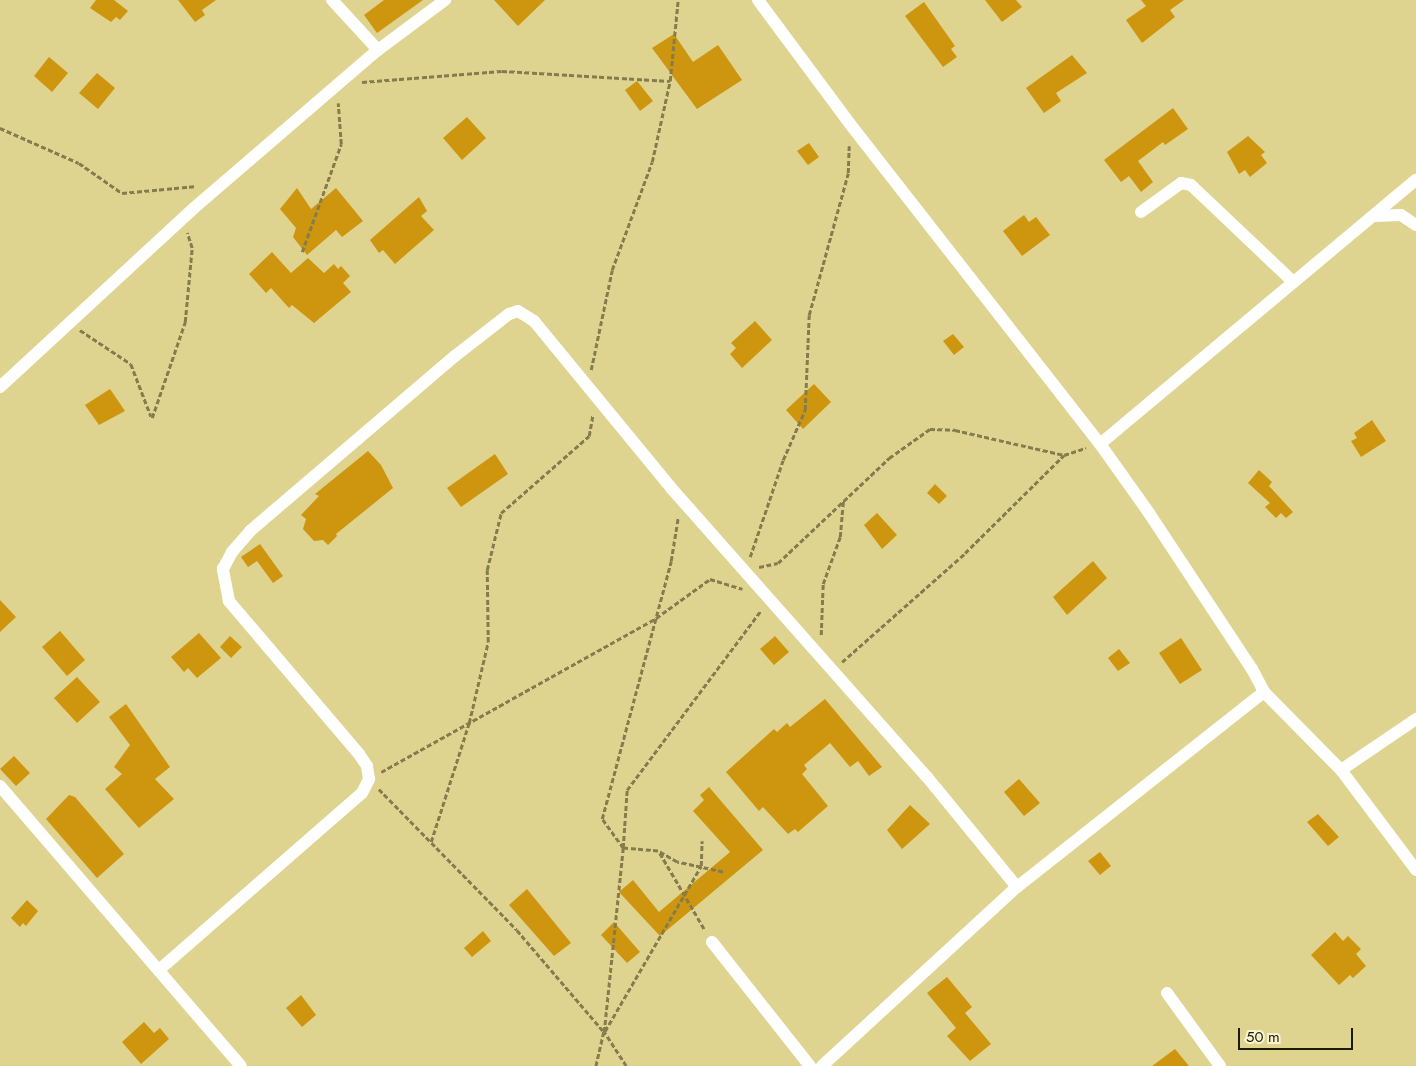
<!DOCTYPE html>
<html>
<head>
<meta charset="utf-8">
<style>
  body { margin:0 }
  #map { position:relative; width:1416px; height:1066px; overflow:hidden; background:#dfd48f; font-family:Jost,sans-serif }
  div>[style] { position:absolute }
  .building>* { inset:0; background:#ce950f }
  .path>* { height:2.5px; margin-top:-1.25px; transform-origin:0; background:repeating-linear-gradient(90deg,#847c4c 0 5px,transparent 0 7.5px) }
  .street>* { height:12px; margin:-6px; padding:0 6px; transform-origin:6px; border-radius:6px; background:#fff }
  span { translate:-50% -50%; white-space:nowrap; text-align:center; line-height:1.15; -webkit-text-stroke:4px #f9f4d2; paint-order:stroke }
  .scale { position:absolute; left:1238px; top:1028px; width:115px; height:22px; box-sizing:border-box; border:2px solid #1f1b01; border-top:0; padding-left:6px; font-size:15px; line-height:18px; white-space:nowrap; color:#1f1b01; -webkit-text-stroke:4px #f9f4d2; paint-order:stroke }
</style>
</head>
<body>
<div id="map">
  <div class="building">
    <div style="clip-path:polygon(96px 0,114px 0,128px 11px,120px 20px,116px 17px,111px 22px,90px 8px)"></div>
    <div style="clip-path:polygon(178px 0,216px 0,202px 10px,205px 15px,195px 22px)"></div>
    <div style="clip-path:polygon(384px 0,423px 0,377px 33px,364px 15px)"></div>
    <div style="clip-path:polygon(494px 0,545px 0,518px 26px)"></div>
    <div style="clip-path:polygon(985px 0,1016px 0,1022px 7px,1002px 22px)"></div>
    <div style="clip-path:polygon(1141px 0,1184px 0,1170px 10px,1175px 17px,1142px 43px,1126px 20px,1146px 6px)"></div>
    <div style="clip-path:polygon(924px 2px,955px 46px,951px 49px,957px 57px,943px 67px,905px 16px)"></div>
    <div style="clip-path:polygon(674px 34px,693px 62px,718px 45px,742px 80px,697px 109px,652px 48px)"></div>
    <div style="clip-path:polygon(1072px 55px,1087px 73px,1056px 93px,1061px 101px,1044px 113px,1026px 88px)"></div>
    <div style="clip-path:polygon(49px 57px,68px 73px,52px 92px,34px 76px)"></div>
    <div style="clip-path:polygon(97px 73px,115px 88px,98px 109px,79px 93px)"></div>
    <div style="clip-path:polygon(637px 81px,653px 101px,640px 111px,625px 90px)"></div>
    <div style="clip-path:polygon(1173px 108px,1188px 129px,1165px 145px,1163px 142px,1138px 161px,1153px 182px,1141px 192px,1129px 176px,1121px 182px,1104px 160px)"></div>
    <div style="clip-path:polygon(467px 117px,486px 138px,462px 160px,443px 138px)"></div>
    <div style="clip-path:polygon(1248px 136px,1265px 152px,1261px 155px,1267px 163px,1250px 177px,1245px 170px,1239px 174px,1227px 152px)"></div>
    <div style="clip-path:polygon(809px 143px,819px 157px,808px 165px,797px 151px)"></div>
    <div style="clip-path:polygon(297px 188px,311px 209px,336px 188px,363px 221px,342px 237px,336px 230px,307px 255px,293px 237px,296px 228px,280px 209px)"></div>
    <div style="clip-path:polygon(419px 197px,427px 211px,421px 216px,434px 230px,395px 264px,383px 250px,379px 253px,370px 240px)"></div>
    <div style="clip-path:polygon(1024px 215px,1029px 222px,1036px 217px,1050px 235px,1022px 256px,1003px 231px)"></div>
    <div style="clip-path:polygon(272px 252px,291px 273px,308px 258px,324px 273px,334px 264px,338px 269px,341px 266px,350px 276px,343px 283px,351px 292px,314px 323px,292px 305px,289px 308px,271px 288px,266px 293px,249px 274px)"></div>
    <div style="clip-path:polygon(755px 321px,772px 340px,742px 368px,730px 354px,736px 348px,731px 343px)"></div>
    <div style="clip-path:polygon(953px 334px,964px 347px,954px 355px,943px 341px)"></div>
    <div style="clip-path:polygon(814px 384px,831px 402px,803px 429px,786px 410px)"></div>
    <div style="clip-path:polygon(110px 389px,125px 411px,99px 425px,85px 405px)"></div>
    <div style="clip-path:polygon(1372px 420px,1386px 441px,1361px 457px,1351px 441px,1357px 438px,1354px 433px)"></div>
    <div style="clip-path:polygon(368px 451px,381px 465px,393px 488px,336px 534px,337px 536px,328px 545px,323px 540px,314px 541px,303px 529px,306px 519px,301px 515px,319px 496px,315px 494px)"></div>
    <div style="clip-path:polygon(495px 454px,508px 474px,461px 507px,447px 488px)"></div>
    <div style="clip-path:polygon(1259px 470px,1272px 482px,1269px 486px,1293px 512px,1286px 518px,1281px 513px,1276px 518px,1265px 507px,1270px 503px,1248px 483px)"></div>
    <div style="clip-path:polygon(935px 484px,947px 496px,939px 504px,927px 493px)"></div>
    <div style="clip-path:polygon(877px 513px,897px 535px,882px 549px,864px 525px)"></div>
    <div style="clip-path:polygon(260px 544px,283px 576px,273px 583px,257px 561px,248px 567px,241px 557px)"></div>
    <div style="clip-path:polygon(1093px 561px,1107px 578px,1067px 615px,1053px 597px)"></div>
    <div style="clip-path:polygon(0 600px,16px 617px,0 632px)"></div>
    <div style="clip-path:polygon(60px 631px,85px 660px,67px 676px,42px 647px)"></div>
    <div style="clip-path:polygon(199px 633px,221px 658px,197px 678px,188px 668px,184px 672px,171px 657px)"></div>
    <div style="clip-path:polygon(230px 636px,242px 647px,231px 658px,220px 647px)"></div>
    <div style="clip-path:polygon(775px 636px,789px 652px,774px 665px,760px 649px)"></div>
    <div style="clip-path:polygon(1181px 638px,1202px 670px,1180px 684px,1159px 653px)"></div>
    <div style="clip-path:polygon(1119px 649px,1130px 663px,1118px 671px,1108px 658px)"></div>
    <div style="clip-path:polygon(77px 677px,100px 702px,77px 723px,54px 698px)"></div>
    <div style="clip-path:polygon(825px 699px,882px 767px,869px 776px,858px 761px,850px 767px,830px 743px,804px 765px,807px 769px,802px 774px,828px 806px,798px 832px,795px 829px,788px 834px,763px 807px,759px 811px,726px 772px,774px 729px,777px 732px,787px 723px,790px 727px)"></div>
    <div style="clip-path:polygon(126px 704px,170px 767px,155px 779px,174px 799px,139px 828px,105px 789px,122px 774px,114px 767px,130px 745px,109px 717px)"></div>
    <div style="clip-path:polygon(14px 756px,30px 773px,16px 786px,0 769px)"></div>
    <div style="clip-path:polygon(1019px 779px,1040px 803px,1024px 816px,1004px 792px)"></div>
    <div style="clip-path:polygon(709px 787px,763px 850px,660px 936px,619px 892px,633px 880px,659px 912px,730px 852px,693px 811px,704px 800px,700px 795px)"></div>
    <div style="clip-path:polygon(69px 795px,75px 797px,124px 854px,97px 878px,46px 819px)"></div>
    <div style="clip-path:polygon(910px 805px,930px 824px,902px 849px,887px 830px)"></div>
    <div style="clip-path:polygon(1318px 814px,1339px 837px,1328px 846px,1307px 822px)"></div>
    <div style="clip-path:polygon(1100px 852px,1111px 866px,1100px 875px,1088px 861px)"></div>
    <div style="clip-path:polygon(527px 889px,571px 943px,554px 956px,509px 905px)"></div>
    <div style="clip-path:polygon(27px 900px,38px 911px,26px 926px,23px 923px,20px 927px,11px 918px)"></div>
    <div style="clip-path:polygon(614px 922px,640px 952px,627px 963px,601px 935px)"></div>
    <div style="clip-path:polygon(483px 931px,491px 941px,472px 957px,464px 948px)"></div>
    <div style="clip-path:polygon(1335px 932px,1343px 941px,1348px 936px,1361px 949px,1356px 954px,1366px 966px,1353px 978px,1350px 975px,1339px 985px,1311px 955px)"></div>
    <div style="clip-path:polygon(947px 977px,972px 1007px,965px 1013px,991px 1044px,970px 1061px,947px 1036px,956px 1028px,927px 993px)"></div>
    <div style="clip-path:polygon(301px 995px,316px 1015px,302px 1027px,286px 1008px)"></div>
    <div style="clip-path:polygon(144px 1022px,154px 1033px,160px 1028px,169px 1039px,141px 1064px,122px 1042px)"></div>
    <div style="clip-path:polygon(1175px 1049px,1189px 1066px,1152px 1066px)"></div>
  </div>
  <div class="path">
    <div style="left:362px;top:82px;width:140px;rotate:-4.5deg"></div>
    <div style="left:502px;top:71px;width:168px;rotate:3.4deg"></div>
    <div style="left:0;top:128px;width:86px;rotate:23.9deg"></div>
    <div style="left:79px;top:163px;width:52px;rotate:34.9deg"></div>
    <div style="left:122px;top:193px;width:75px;rotate:-5.3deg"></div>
    <div style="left:302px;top:252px;width:115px;rotate:-70.1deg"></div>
    <div style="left:341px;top:144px;width:41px;rotate:-94.2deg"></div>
    <div style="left:80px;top:330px;width:61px;rotate:33.7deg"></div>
    <div style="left:131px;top:364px;width:56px;rotate:69deg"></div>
    <div style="left:591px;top:370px;width:102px;rotate:-78.1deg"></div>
    <div style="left:612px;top:270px;width:115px;rotate:-69.7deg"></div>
    <div style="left:652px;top:162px;width:83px;rotate:-77.5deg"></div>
    <div style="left:670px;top:81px;width:81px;rotate:-84.4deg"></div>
    <div style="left:152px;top:418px;width:102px;rotate:-71deg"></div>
    <div style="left:185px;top:322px;width:74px;rotate:-84.6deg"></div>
    <div style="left:192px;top:248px;width:16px;rotate:-108deg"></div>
    <div style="left:750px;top:557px;width:102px;rotate:-71.2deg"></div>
    <div style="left:783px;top:460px;width:55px;rotate:-66.3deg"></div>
    <div style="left:805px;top:410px;width:95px;rotate:-87.6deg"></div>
    <div style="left:809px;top:315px;width:147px;rotate:-74.6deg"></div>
    <div style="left:848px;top:173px;width:27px;rotate:-88deg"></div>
    <div style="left:759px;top:567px;width:19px;rotate:-12deg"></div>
    <div style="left:778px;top:563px;width:153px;rotate:-43.4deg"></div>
    <div style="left:889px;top:458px;width:50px;rotate:-35.3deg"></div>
    <div style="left:930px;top:429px;width:25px;rotate:2deg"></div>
    <div style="left:955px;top:430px;width:112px;rotate:12.9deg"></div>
    <div style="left:1064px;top:455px;width:23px;rotate:-18deg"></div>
    <div style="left:821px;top:635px;width:51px;rotate:-87.8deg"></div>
    <div style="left:823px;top:584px;width:50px;rotate:-70.1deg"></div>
    <div style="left:840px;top:537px;width:37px;rotate:-85deg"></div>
    <div style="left:842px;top:662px;width:164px;rotate:-41.5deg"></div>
    <div style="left:965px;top:553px;width:139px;rotate:-44.7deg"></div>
    <div style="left:381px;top:772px;width:315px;rotate:-29.2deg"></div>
    <div style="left:656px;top:618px;width:67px;rotate:-35.8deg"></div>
    <div style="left:710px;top:579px;width:34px;rotate:17deg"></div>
    <div style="left:379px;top:789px;width:197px;rotate:45.6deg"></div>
    <div style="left:517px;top:930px;width:134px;rotate:49.5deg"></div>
    <div style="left:604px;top:1032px;width:35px;rotate:103deg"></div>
    <div style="left:431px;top:842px;width:125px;rotate:-72.3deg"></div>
    <div style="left:469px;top:723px;width:83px;rotate:-76.8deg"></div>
    <div style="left:488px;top:642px;width:72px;rotate:-90.8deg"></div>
    <div style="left:487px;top:570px;width:59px;rotate:-76.2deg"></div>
    <div style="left:501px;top:513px;width:117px;rotate:-41.2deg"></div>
    <div style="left:589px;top:436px;width:22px;rotate:-80deg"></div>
    <div style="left:660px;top:853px;width:89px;rotate:59.7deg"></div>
    <div style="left:723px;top:872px;width:47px;rotate:-167.7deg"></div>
    <div style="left:677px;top:862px;width:22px;rotate:-150deg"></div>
    <div style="left:658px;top:851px;width:35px;rotate:-175deg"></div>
    <div style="left:623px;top:848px;width:58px;rotate:-86.1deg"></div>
    <div style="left:627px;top:790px;width:224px;rotate:-53.3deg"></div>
    <div style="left:605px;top:1031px;width:191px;rotate:-59.8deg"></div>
    <div style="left:701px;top:866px;width:25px;rotate:-88deg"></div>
    <div style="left:626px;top:1066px;width:40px;rotate:-122.9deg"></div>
    <div style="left:604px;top:1032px;width:185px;rotate:-84.1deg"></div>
    <div style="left:623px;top:848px;width:36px;rotate:-126deg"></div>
    <div style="left:602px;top:819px;width:267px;rotate:-75deg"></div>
    <div style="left:671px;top:561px;width:44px;rotate:-80.8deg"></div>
  </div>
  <div class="street">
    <div style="left:332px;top:0;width:68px;rotate:47.4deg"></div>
    <div style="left:758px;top:0;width:154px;rotate:53.4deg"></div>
    <div style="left:850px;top:124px;width:406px;rotate:52deg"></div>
    <div style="left:1100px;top:444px;width:85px;rotate:54.6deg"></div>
    <div style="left:1149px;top:513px;width:187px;rotate:56.6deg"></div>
    <div style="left:1252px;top:669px;width:26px;rotate:62deg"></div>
    <div style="left:1264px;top:692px;width:110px;rotate:45.4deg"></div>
    <div style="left:1341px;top:770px;width:91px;rotate:-34.2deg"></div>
    <div style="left:1141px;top:212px;width:49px;rotate:-35.9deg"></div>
    <div style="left:1181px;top:183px;width:10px;rotate:11deg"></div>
    <div style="left:1191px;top:185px;width:139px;rotate:43.5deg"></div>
    <div style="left:1375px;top:216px;width:26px;rotate:-2deg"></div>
    <div style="left:1401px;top:215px;width:18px;rotate:34deg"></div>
    <div style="left:0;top:387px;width:264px;rotate:-42.7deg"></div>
    <div style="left:194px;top:208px;width:243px;rotate:-40.7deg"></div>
    <div style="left:378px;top:50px;width:84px;rotate:-36.7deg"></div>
    <div style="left:1100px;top:444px;width:412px;rotate:-39.9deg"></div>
    <div style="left:1341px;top:770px;width:125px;rotate:53.1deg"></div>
    <div style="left:0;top:786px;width:369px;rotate:49.3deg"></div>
    <div style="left:712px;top:942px;width:158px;rotate:51.7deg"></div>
    <div style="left:159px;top:970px;width:269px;rotate:-41.1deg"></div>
    <div style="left:362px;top:793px;width:16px;rotate:-63deg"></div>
    <div style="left:369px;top:779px;width:13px;rotate:-99deg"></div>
    <div style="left:367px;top:766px;width:14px;rotate:-124deg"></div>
    <div style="left:359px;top:754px;width:201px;rotate:-130.4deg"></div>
    <div style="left:229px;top:601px;width:33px;rotate:-101deg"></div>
    <div style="left:223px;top:569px;width:19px;rotate:-62deg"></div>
    <div style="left:232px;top:552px;width:28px;rotate:-49deg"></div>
    <div style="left:250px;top:531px;width:270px;rotate:-40.5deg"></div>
    <div style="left:455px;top:356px;width:68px;rotate:-37.9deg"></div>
    <div style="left:509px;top:314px;width:9px;rotate:-18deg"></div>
    <div style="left:518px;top:311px;width:19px;rotate:32deg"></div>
    <div style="left:534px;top:321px;width:217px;rotate:50.6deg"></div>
    <div style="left:672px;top:489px;width:385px;rotate:48.5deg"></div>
    <div style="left:927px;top:777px;width:142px;rotate:50.7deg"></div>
    <div style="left:1167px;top:993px;width:90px;rotate:54deg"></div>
    <div style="left:822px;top:1066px;width:265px;rotate:-42.6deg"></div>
    <div style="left:1017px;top:887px;width:315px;rotate:-38.3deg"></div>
  </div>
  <div class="scale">50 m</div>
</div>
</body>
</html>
